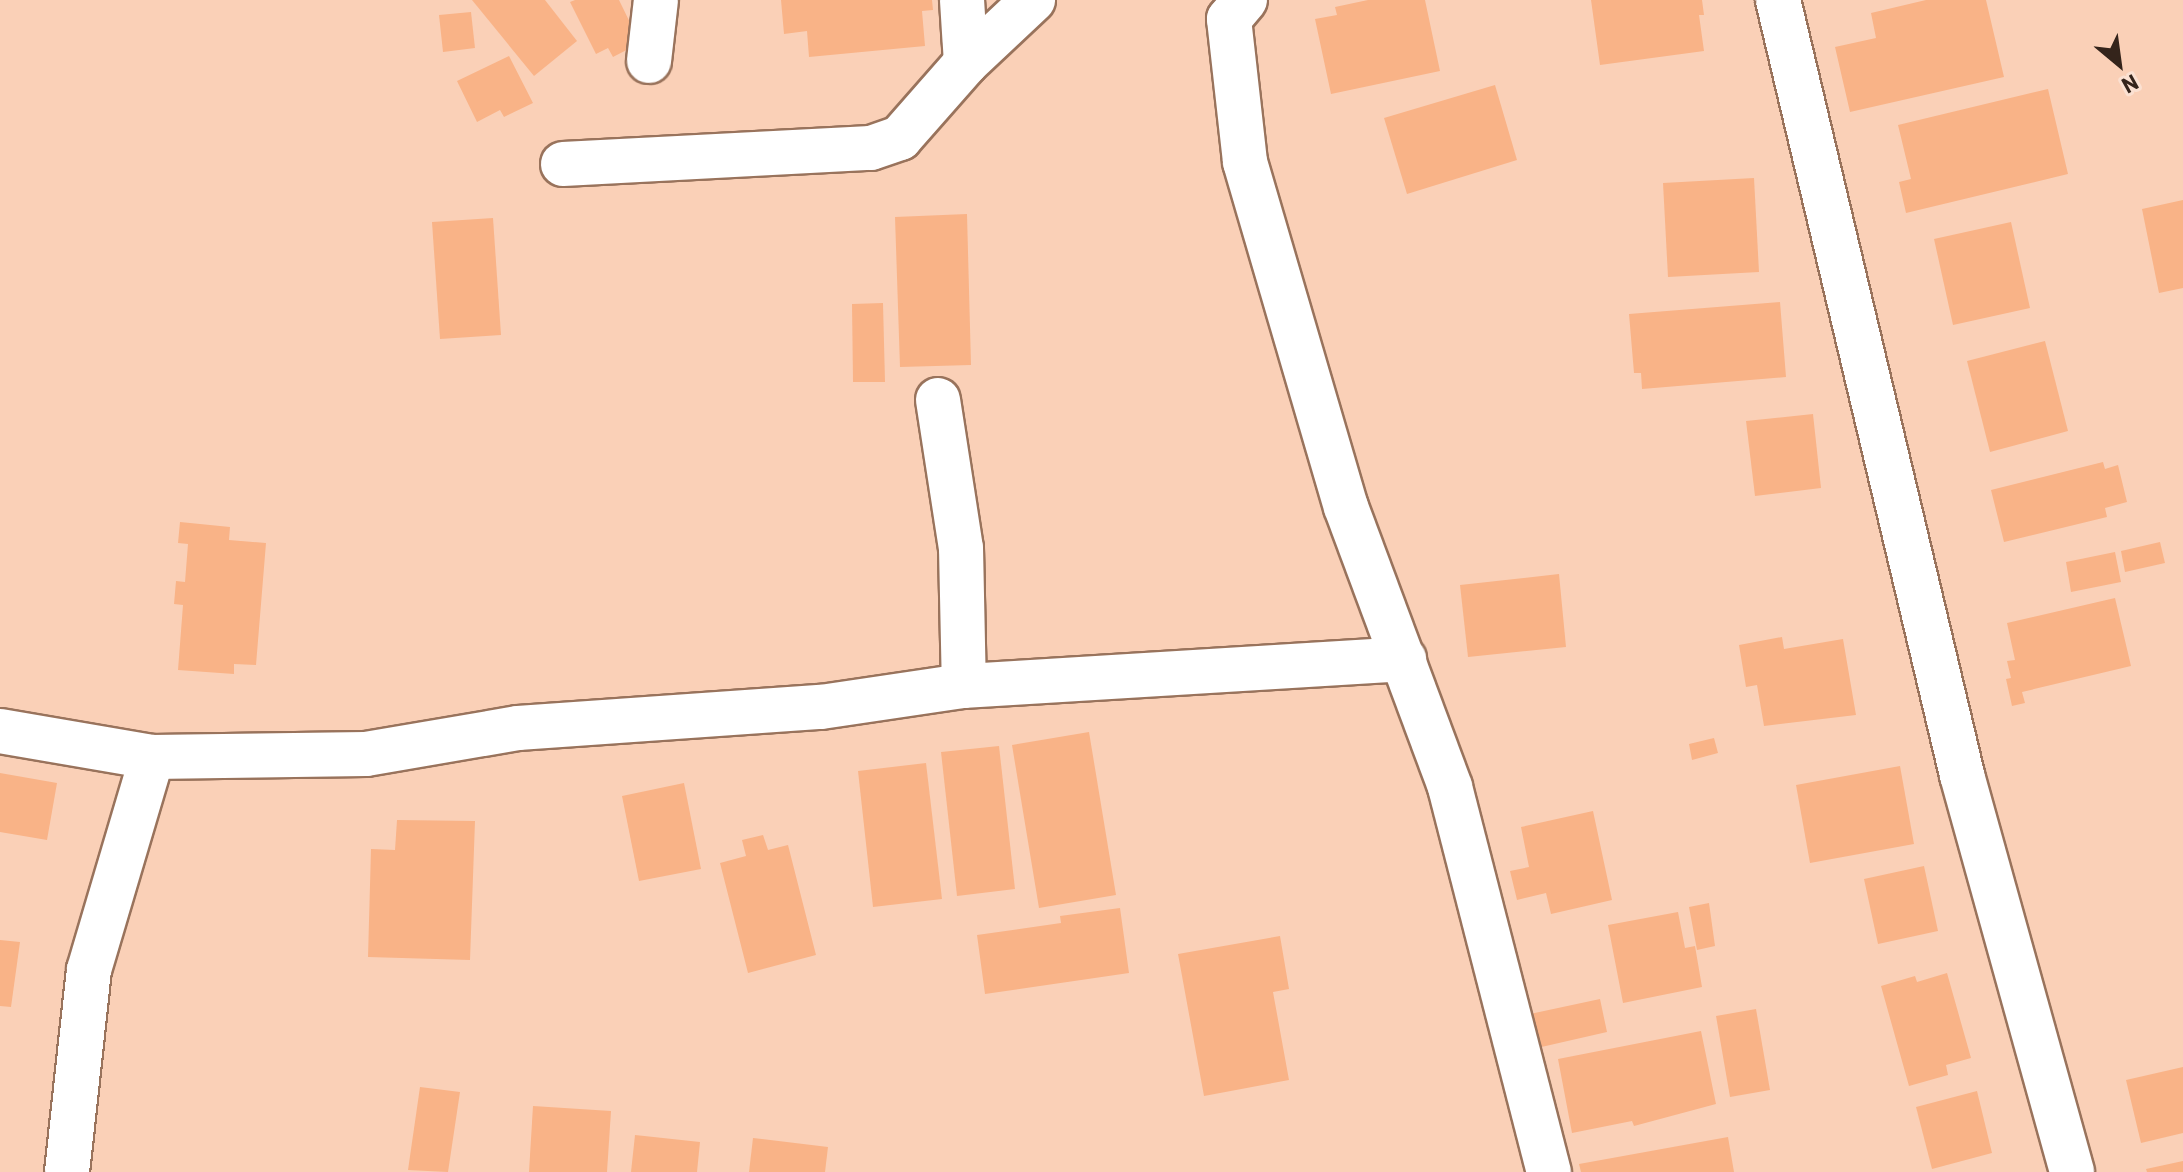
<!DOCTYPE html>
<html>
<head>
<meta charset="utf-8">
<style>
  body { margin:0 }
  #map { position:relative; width:2183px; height:1172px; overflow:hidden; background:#fad0b7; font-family:Barlow,sans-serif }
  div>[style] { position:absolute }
  .building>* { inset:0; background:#f9b387 }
  .roads { filter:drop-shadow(2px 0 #99735c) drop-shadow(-2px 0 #99735c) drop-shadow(0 2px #99735c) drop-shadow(0 -2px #99735c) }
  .minor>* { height:44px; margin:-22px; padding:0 22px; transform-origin:22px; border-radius:22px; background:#fff }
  span { translate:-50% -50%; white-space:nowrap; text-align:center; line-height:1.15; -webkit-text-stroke:8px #fbe1d2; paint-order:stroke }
  .north { position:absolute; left:2079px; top:24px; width:80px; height:80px; -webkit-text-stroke:6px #fbe1d2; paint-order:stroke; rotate:151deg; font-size:22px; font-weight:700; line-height:32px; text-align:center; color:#34241b }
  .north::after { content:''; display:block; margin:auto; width:28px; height:36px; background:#34241b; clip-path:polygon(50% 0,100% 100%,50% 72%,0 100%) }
</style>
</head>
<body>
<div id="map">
  <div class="building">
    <div style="clip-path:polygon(472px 0,545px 0,577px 41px,534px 76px)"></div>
    <div style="clip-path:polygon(575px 0,619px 0,640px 43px,613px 57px,608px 48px,596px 54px,570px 2px)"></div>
    <div style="clip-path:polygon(781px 0,932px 0,933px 10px,922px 11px,925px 46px,809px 57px,807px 31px,784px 34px)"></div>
    <div style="clip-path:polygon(1368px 0,1425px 0,1440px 71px,1331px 94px,1315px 19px,1337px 15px,1335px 7px)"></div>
    <div style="clip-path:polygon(1591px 0,1702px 0,1704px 15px,1699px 15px,1704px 51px,1600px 65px)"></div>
    <div style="clip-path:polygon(1926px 0,1986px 0,2004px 77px,1850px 112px,1835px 47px,1876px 38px,1871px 13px)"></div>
    <div style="clip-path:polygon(471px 12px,475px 48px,443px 52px,439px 15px)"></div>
    <div style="clip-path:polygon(509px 56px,533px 103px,504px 117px,500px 110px,477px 122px,457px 81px)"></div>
    <div style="clip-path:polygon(1495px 85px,1517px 160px,1407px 194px,1384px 118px)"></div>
    <div style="clip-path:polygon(2048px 89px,2068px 174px,1906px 213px,1899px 182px,1911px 179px,1898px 125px)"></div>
    <div style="clip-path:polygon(1754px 178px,1759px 272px,1668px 277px,1663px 183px)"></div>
    <div style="clip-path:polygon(2183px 200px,2183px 288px,2159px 293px,2142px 209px)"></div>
    <div style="clip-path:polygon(967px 214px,971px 365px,900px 367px,895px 217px)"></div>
    <div style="clip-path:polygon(493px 218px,501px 335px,440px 339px,432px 222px)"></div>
    <div style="clip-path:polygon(2011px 222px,2030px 308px,1953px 325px,1934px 239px)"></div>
    <div style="clip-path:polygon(1780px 302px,1786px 377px,1642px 389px,1641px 373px,1634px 373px,1629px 314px)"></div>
    <div style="clip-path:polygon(883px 303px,885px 382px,853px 382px,852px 304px)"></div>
    <div style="clip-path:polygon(2045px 341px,2068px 431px,1990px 452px,1967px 361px)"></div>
    <div style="clip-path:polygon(1813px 414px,1821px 488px,1755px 496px,1746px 421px)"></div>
    <div style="clip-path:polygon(2103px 462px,2105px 469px,2118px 465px,2127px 502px,2105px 508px,2107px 517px,2004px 542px,1991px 490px)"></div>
    <div style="clip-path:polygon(180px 522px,230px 527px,229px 540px,266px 543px,256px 665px,234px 664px,234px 674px,178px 670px,183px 605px,174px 604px,176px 581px,185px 582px,188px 544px,178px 543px)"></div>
    <div style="clip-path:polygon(2160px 542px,2165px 563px,2125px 572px,2121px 551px)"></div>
    <div style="clip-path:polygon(2115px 552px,2121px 582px,2071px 592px,2066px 562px)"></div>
    <div style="clip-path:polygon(1559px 574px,1566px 647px,1468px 657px,1460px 585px)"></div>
    <div style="clip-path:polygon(2115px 598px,2131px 666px,2022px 692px,2025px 703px,2012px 706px,2006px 679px,2011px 678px,2007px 661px,2015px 660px,2007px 623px)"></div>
    <div style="clip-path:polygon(1782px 637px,1784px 649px,1843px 639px,1856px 715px,1764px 726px,1757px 685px,1746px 687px,1739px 645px)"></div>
    <div style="clip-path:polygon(1089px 732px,1116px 895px,1039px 908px,1012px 745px)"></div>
    <div style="clip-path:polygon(1714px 738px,1718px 753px,1692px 760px,1689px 744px)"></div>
    <div style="clip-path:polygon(999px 746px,1015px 889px,957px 896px,941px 752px)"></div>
    <div style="clip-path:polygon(926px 763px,942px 899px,873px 907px,858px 771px)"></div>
    <div style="clip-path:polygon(1900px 766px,1914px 844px,1810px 863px,1796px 785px)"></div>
    <div style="clip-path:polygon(0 773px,57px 783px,47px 840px,0 832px)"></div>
    <div style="clip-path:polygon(684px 783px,701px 869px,639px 881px,622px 796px)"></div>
    <div style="clip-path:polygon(1593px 811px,1612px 900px,1551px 914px,1546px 893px,1517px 900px,1510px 871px,1529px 867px,1521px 827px)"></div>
    <div style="clip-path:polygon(397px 820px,475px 821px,470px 960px,368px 957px,371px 849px,395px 850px)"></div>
    <div style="clip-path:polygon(763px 835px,768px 850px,788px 845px,816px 955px,748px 973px,720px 863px,746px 856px,742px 840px)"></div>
    <div style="clip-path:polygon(1924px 866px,1938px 931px,1878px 944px,1864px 879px)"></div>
    <div style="clip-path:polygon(1709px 903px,1715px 946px,1697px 950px,1689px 907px)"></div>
    <div style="clip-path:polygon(1120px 908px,1129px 973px,985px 994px,977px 935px,1061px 923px,1060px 916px)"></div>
    <div style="clip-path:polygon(1678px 912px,1685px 948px,1695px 946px,1702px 987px,1623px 1003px,1608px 925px)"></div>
    <div style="clip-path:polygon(1280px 936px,1289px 989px,1273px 992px,1289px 1080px,1204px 1096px,1178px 954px)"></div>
    <div style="clip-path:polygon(0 940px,20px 942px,11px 1007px,0 1006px)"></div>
    <div style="clip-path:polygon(1947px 973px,1971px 1058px,1946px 1065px,1948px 1075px,1909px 1086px,1881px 986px,1915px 976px,1917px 982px)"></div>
    <div style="clip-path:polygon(1600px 999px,1607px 1032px,1537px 1048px,1530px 1014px)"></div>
    <div style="clip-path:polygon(1756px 1009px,1770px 1090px,1730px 1097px,1716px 1016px)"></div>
    <div style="clip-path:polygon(1701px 1031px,1716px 1104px,1634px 1126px,1632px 1121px,1572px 1133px,1558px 1059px)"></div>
    <div style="clip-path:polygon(2183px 1067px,2183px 1133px,2141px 1143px,2126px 1080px)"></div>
    <div style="clip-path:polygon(420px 1087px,460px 1092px,448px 1172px,408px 1170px)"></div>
    <div style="clip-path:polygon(1977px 1091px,1992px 1153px,1932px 1169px,1916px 1107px)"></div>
    <div style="clip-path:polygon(533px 1106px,611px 1111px,607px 1172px,529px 1172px)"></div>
    <div style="clip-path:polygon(635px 1135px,700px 1142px,697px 1172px,631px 1172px)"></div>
    <div style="clip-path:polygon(1728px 1137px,1734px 1172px,1581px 1172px,1579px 1164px)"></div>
    <div style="clip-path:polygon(753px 1138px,828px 1147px,825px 1172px,749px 1172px)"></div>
    <div style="clip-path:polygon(2183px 1161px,2183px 1172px,2147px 1172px,2146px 1169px)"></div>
  </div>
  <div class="roads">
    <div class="minor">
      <div style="left:962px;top:0;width:63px;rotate:86.4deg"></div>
      <div style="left:1245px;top:0;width:25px;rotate:130deg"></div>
      <div style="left:1229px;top:19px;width:144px;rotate:83.6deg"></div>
      <div style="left:1245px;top:162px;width:359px;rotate:73.7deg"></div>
      <div style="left:1346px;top:507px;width:299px;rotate:69.6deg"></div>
      <div style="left:1450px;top:787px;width:398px;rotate:75.6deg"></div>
      <div style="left:1778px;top:0;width:797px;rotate:76.64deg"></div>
      <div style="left:1962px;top:775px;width:412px;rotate:74.5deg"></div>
      <div style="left:649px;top:61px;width:61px;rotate:-83.5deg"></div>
      <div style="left:563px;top:164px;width:308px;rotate:-3deg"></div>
      <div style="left:871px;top:148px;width:31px;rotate:-19deg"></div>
      <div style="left:900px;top:138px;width:100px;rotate:-48.7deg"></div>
      <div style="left:966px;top:63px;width:92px;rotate:-43.2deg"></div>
      <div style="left:938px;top:400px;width:150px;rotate:81.2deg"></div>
      <div style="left:961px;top:548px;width:138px;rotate:88.8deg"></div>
      <div style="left:0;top:731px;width:154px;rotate:9.7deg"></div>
      <div style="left:152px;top:757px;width:214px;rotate:-0.8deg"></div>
      <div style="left:366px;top:754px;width:154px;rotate:-9.7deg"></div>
      <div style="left:518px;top:728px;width:304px;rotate:-4deg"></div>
      <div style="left:821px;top:707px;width:145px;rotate:-8.4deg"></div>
      <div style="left:964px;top:686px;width:441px;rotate:-3.5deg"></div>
      <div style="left:67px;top:1172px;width:203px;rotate:-83.8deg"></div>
      <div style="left:89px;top:970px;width:222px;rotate:-73.5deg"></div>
    </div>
  </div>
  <div class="north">N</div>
</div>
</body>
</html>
